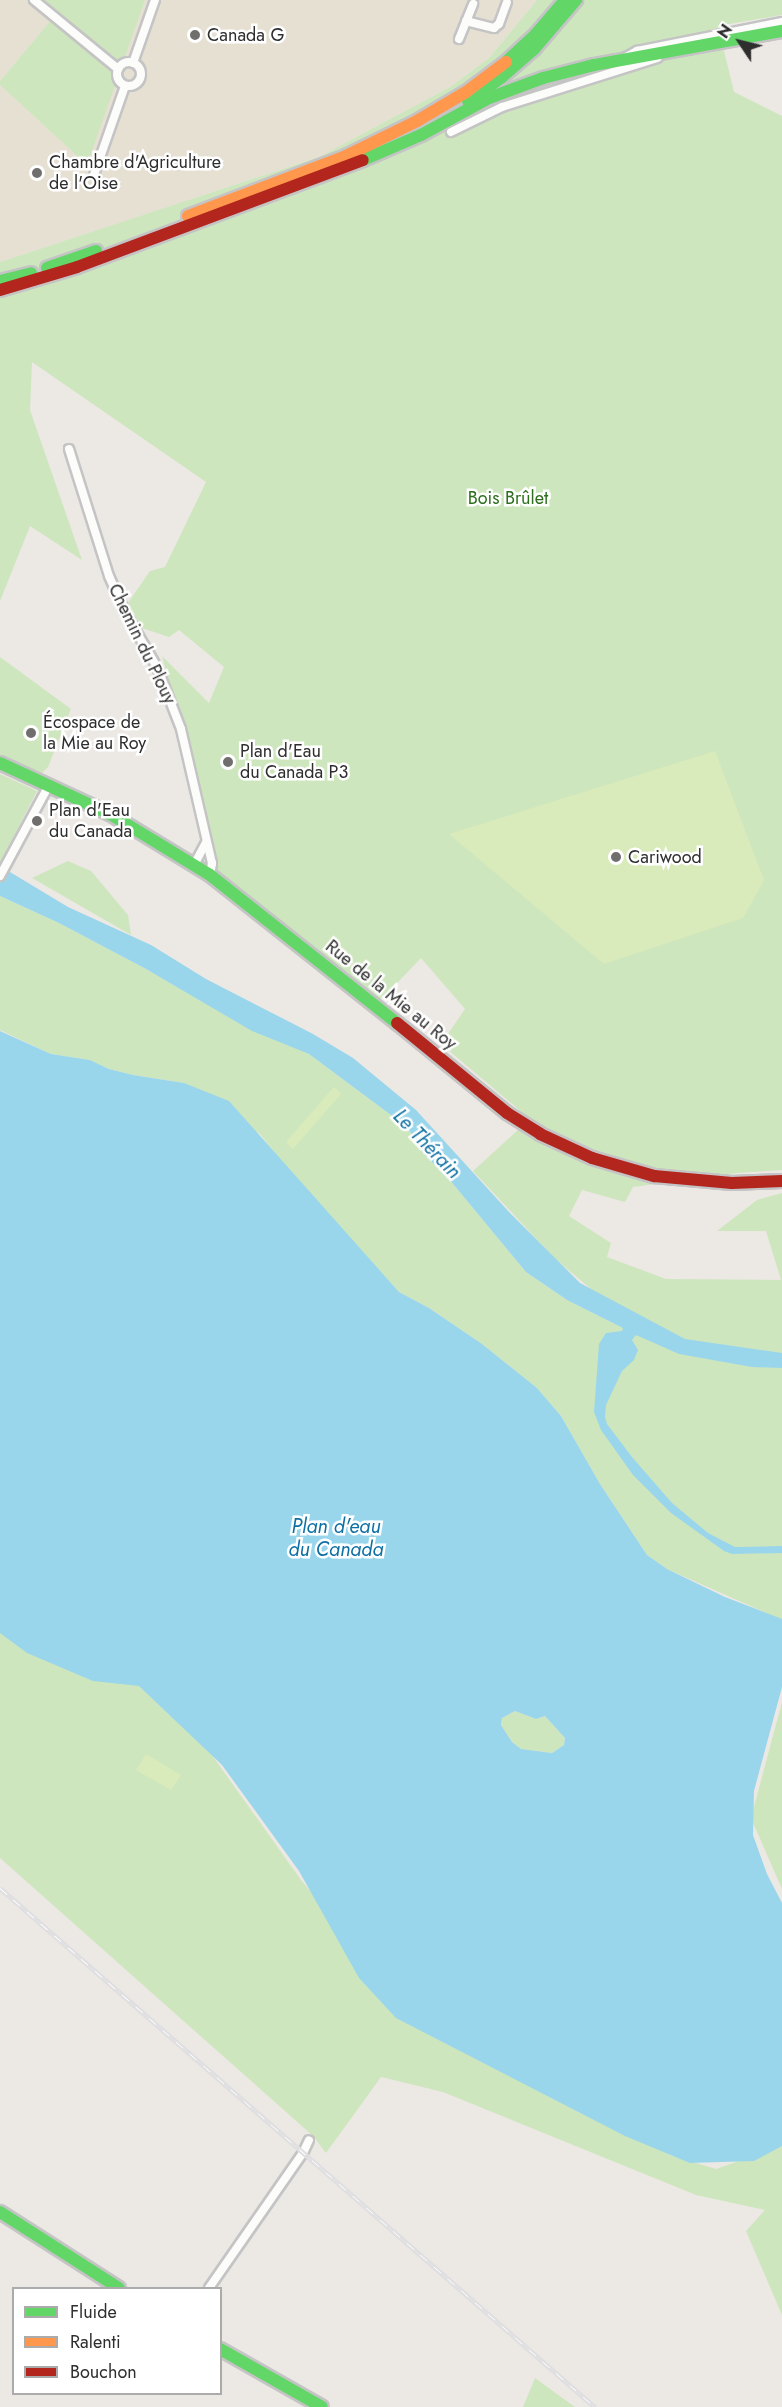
<!DOCTYPE html>
<html>
<head>
<meta charset="utf-8">
<style>
  body { margin:0 }
  #map { position:relative; width:782px; height:2407px; overflow:hidden; background:#ece8e4; font-family:Jost,sans-serif }
  div>[style] { position:absolute }
  .education>* { inset:0; background:#e6e0d3 }
  .green>* { inset:0; background:#cee6be }
  .pitch>* { inset:0; background:#d9eabb }
  .water>* { inset:0; background:#99d6ec }
  .roads { filter:drop-shadow(2px 0 #c5c4c5) drop-shadow(-2px 0 #c5c4c5) drop-shadow(0 2px #c5c4c5) drop-shadow(0 -2px #c5c4c5) }
  .street>* { height:8px; margin:-4px; padding:0 4px; transform-origin:4px; border-radius:4px; background:#fcfcfb }
  .street>.ring { margin:-4px; padding:0; box-sizing:content-box; background:none; border:8px solid #fcfcfb; border-radius:50% }
  .fast>* { height:12px; margin:-6px; padding:0 6px; transform-origin:6px; border-radius:6px; background:#63d668 }
  .slow>* { height:12px; margin:-6px; padding:0 6px; transform-origin:6px; border-radius:6px; background:#ff974d }
  .jam>* { height:12px; margin:-6px; padding:0 6px; transform-origin:6px; border-radius:6px; background:#b3261e }
  .rail>* { height:5px; margin-top:-2.5px; transform-origin:0; background:repeating-linear-gradient(90deg,#fff 0 9px,#dfdfe1 0 18px); box-sizing:border-box; border-block:2px solid #dfdfe1 }
  .dots>* { width:16px; height:16px; translate:-50% -50%; box-sizing:border-box; border:3px solid #fff; border-radius:50% }
  span { translate:-50% -50%; white-space:nowrap; text-align:center; line-height:1.15; -webkit-text-stroke:5px #fff; paint-order:stroke }
  .poi-label { font-size:18px; color:#2e2e2e }
  .left { translate:0 -50%; text-align:left }
  .park-label { font-size:18px; color:#2c6e1b }
  .street-label { font-size:18px; color:#2e2e2e }
  .water-label { font-size:20px; color:#0d6fa3; font-style:italic }
  .legend { position:absolute; left:12px; top:2287px; width:210px; height:108px; box-sizing:border-box; background:#fff; border:2px solid #ababab; margin:0; padding:8px 10px; list-style:none; font-size:18px; color:#2e2e2e }
  .legend li { display:flex; align-items:center; gap:12px; height:30px }
  .legend b { width:30px; border:2px solid #ababab }
  .north { position:absolute; left:710px; top:12px; width:60px; height:60px; -webkit-text-stroke:4px #fff; paint-order:stroke; rotate:305deg; font-size:16px; font-weight:700; line-height:24px; text-align:center; color:#2e2e2e }
  .north::after { content:''; display:block; margin:auto; width:21px; height:27px; background:#2e2e2e; clip-path:polygon(50% 0,100% 100%,50% 72%,0 100%) }
</style>
</head>
<body>
<div id="map">
  <div class="education">
    <div style="clip-path:polygon(0 0,42px 0,57px 13px,0 81px)"></div>
    <div style="clip-path:polygon(145px 0,537px 0,489px 58px,450px 87px,319px 157px,0 262px,0 85px,86px 164px)"></div>
  </div>
  <div class="green">
    <div style="clip-path:polygon(42px 0,145px 0,87px 165px,0 85px,0 81px,57px 13px)"></div>
    <div style="clip-path:polygon(537px 0,782px 0,782px 15px,718px 26px,734px 92px,782px 116px,782px 1170px,737px 1173px,633px 1187px,625px 1202px,582px 1190px,569px 1216px,611px 1243px,607px 1257px,666px 1279px,781px 1280px,766px 1231px,717px 1231px,757px 1200px,782px 1193px,782px 1624px,766px 1613px,667px 1569px,647px 1555px,600px 1484px,561px 1416px,537px 1388px,482px 1344px,429px 1308px,399px 1292px,286px 1167px,260px 1134px,184px 1083px,133px 1075px,109px 1069px,90px 1060px,51px 1054px,0 1030px,0 896px,59px 923px,146px 969px,228px 1016px,309px 1054px,407px 1127px,426px 1156px,449px 1179px,526px 1272px,567px 1300px,623px 1328px,590px 1288px,555px 1259px,473px 1171px,530px 1119px,441px 1044px,465px 1009px,421px 958px,376px 1005px,217px 870px,162px 656px,209px 703px,224px 667px,179px 630px,169px 637px,139px 627px,128px 603px,150px 571px,165px 567px,206px 482px,32px 362px,30px 410px,82px 560px,30px 526px,0 601px,0 262px,319px 157px,450px 87px,489px 58px)"></div>
    <div style="clip-path:polygon(0 657px,71px 709px,48px 767px,39px 776px,0 757px)"></div>
    <div style="clip-path:polygon(0 774px,37px 791px,0 863px)"></div>
    <div style="clip-path:polygon(68px 861px,91px 871px,128px 915px,131px 935px,32px 878px)"></div>
    <div style="clip-path:polygon(0 1629px,142px 1686px,184px 1716px,301px 1880px,408px 2007px,439px 2029px,670px 2155px,716px 2169px,782px 2146px,782px 2315px,746px 2231px,765px 2210px,696px 2195px,443px 2092px,381px 2077px,326px 2153px,313px 2136px,0 1858px)"></div>
    <div style="clip-path:polygon(782px 1702px,782px 1889px,751px 1818px)"></div>
    <div style="clip-path:polygon(515px 1711px,536px 1719px,545px 1716px,565px 1738px,564px 1745px,552px 1753px,521px 1749px,512px 1742px,501px 1725px,502px 1718px)"></div>
    <div style="clip-path:polygon(535px 2378px,575px 2407px,523px 2407px)"></div>
  </div>
  <div class="pitch">
    <div style="clip-path:polygon(715px 751px,764px 880px,743px 918px,604px 964px,449px 834px)"></div>
    <div style="clip-path:polygon(334px 1087px,341px 1094px,293px 1149px,286px 1142px)"></div>
    <div style="clip-path:polygon(146px 1754px,181px 1775px,171px 1790px,136px 1770px)"></div>
  </div>
  <div class="water">
    <div style="clip-path:polygon(0 866px,68px 907px,151px 945px,206px 979px,313px 1034px,353px 1058px,416px 1110px,509px 1212px,580px 1283px,685px 1339px,782px 1353px,782px 1368px,752px 1367px,679px 1354px,636px 1335px,632px 1340px,638px 1350px,634px 1360px,622px 1371px,606px 1405px,605px 1417px,607px 1424px,632px 1457px,672px 1503px,708px 1533px,735px 1547px,782px 1546px,782px 1553px,732px 1554px,724px 1551px,671px 1513px,633px 1475px,601px 1430px,594px 1412px,599px 1344px,606px 1333px,622px 1331px,623px 1328px,567px 1300px,526px 1272px,449px 1179px,426px 1156px,407px 1127px,309px 1054px,252px 1031px,146px 969px,59px 923px,0 896px)"></div>
    <div style="clip-path:polygon(evenodd,0 1031px,51px 1054px,90px 1060px,109px 1069px,133px 1075px,184px 1083px,229px 1101px,399px 1292px,429px 1308px,482px 1344px,537px 1388px,561px 1416px,600px 1484px,647px 1555px,667px 1569px,725px 1597px,782px 1619px,782px 1687px,754px 1791px,753px 1835px,767px 1874px,782px 1903px,782px 2146px,754px 2161px,690px 2163px,625px 2136px,396px 2018px,359px 1978px,299px 1871px,222px 1765px,139px 1686px,93px 1681px,27px 1653px,0 1633px,0 1031px,515px 1711px,536px 1719px,545px 1716px,565px 1738px,564px 1745px,552px 1753px,521px 1749px,512px 1742px,501px 1725px,502px 1718px,515px 1711px)"></div>
  </div>
  <div class="roads">
    <div class="street">
      <div style="left:34px;top:0;width:109px;rotate:39.4deg"></div>
      <div style="left:466px;top:21px;width:29px;rotate:14deg"></div>
      <div style="left:494px;top:28px;width:6px;rotate:-39deg"></div>
      <div style="left:499px;top:24px;width:23px;rotate:-70deg"></div>
      <div style="left:459px;top:39px;width:38px;rotate:-68deg"></div>
      <div style="left:626px;top:57px;width:13px;rotate:-29deg"></div>
      <div style="left:637px;top:51px;width:148px;rotate:-11.3deg"></div>
      <div class="ring" style="left:117px;top:62px;width:16px;height:16px"></div>
      <div style="left:133px;top:63px;width:67px;rotate:-70.8deg"></div>
      <div style="left:451px;top:132px;width:57px;rotate:-26.1deg"></div>
      <div style="left:502px;top:107px;width:163px;rotate:-17.5deg"></div>
      <div style="left:94px;top:175px;width:94px;rotate:-70.8deg"></div>
      <div style="left:69px;top:449px;width:133px;rotate:72.5deg"></div>
      <div style="left:109px;top:576px;width:42px;rotate:65.9deg"></div>
      <div style="left:126px;top:614px;width:61px;rotate:59.7deg"></div>
      <div style="left:157px;top:667px;width:66px;rotate:68.8deg"></div>
      <div style="left:181px;top:729px;width:138px;rotate:77deg"></div>
      <div style="left:212px;top:863px;width:12px;rotate:99deg"></div>
      <div style="left:194px;top:865px;width:26px;rotate:-62deg"></div>
      <div style="left:0;top:876px;width:103px;rotate:-61.7deg"></div>
      <div style="left:209px;top:2288px;width:165px;rotate:-55.2deg"></div>
      <div style="left:303px;top:2153px;width:14px;rotate:-65deg"></div>
    </div>
    <div class="fast">
      <div style="left:506px;top:62px;width:41px;rotate:-43deg"></div>
      <div style="left:536px;top:34px;width:45px;rotate:-49.5deg"></div>
      <div style="left:468px;top:101px;width:42px;rotate:-35.2deg"></div>
      <div style="left:502px;top:77px;width:43px;rotate:-41.2deg"></div>
      <div style="left:534px;top:49px;width:65px;rotate:-49.4deg"></div>
      <div style="left:363px;top:160px;width:63px;rotate:-23.3deg"></div>
      <div style="left:421px;top:135px;width:77px;rotate:-28.6deg"></div>
      <div style="left:489px;top:98px;width:58px;rotate:-20.3deg"></div>
      <div style="left:543px;top:78px;width:53px;rotate:-14.3deg"></div>
      <div style="left:594px;top:65px;width:191px;rotate:-10.3deg"></div>
      <div style="left:47px;top:268px;width:52px;rotate:-19.1deg"></div>
      <div style="left:0;top:281px;width:32px;rotate:-14deg"></div>
      <div style="left:0;top:763px;width:121px;rotate:24.9deg"></div>
      <div style="left:110px;top:814px;width:117px;rotate:31.4deg"></div>
      <div style="left:210px;top:875px;width:238px;rotate:38.4deg"></div>
      <div style="left:0;top:2212px;width:141px;rotate:32.6deg"></div>
      <div style="left:220px;top:2349px;width:117px;rotate:29.6deg"></div>
    </div>
    <div class="slow">
      <div style="left:188px;top:216px;width:169px;rotate:-20.8deg"></div>
      <div style="left:346px;top:156px;width:79px;rotate:-26.2deg"></div>
      <div style="left:417px;top:121px;width:57px;rotate:-30.6deg"></div>
      <div style="left:466px;top:92px;width:50px;rotate:-36.9deg"></div>
    </div>
    <div class="jam">
      <div style="left:0;top:290px;width:80px;rotate:-16.6deg"></div>
      <div style="left:77px;top:267px;width:305px;rotate:-20.5deg"></div>
      <div style="left:397px;top:1023px;width:142px;rotate:39.3deg"></div>
      <div style="left:507px;top:1113px;width:39px;rotate:32deg"></div>
      <div style="left:540px;top:1134px;width:57px;rotate:24.8deg"></div>
      <div style="left:592px;top:1158px;width:65px;rotate:16.2deg"></div>
      <div style="left:654px;top:1176px;width:78px;rotate:5.1deg"></div>
      <div style="left:732px;top:1183px;width:50px;rotate:-2.3deg"></div>
    </div>
  </div>
  <div class="rail">
    <div style="left:0;top:1888px;width:790px;rotate:41.1deg"></div>
  </div>
  <div class="dots">
    <div style="left:195px;top:35px;background:#706f6e"></div>
    <div style="left:37px;top:173px;background:#706f6e"></div>
    <div style="left:31px;top:733px;background:#706f6e"></div>
    <div style="left:228px;top:762px;background:#706f6e"></div>
    <div style="left:37px;top:821px;background:#706f6e"></div>
    <div style="left:616px;top:857px;background:#706f6e"></div>
  </div>
  <div class="poi-label">
    <span class="left" style="left:207px;top:35px">Canada G</span>
    <span class="left" style="left:49px;top:173px">Chambre d'Agriculture<br>de l'Oise</span>
    <span class="left" style="left:43px;top:733px">Écospace de<br>la Mie au Roy</span>
    <span class="left" style="left:240px;top:762px">Plan d'Eau<br>du Canada P3</span>
    <span class="left" style="left:49px;top:821px">Plan d'Eau<br>du Canada</span>
    <span class="left" style="left:628px;top:857px">Cariwood</span>
  </div>
  <div class="park-label">
    <span style="left:508px;top:498px">Bois Brûlet</span>
  </div>
  <div class="street-label">
    <span style="left:142px;top:644px;rotate:64deg">Chemin du Plouy</span>
    <span style="left:391px;top:995px;rotate:39deg">Rue de la Mie au Roy</span>
  </div>
  <div class="water-label">
    <span style="left:427px;top:1144px;rotate:46deg">Le Thérain</span>
    <span style="left:336px;top:1538px">Plan d'eau<br>du Canada</span>
  </div>
  <ul class="legend">
  <li><b style="height:8px;background:#63d668"></b>Fluide</li>
  <li><b style="height:8px;background:#ff974d"></b>Ralenti</li>
  <li><b style="height:8px;background:#b3261e"></b>Bouchon</li>
  </ul>
  <div class="north">N</div>
</div>
</body>
</html>
